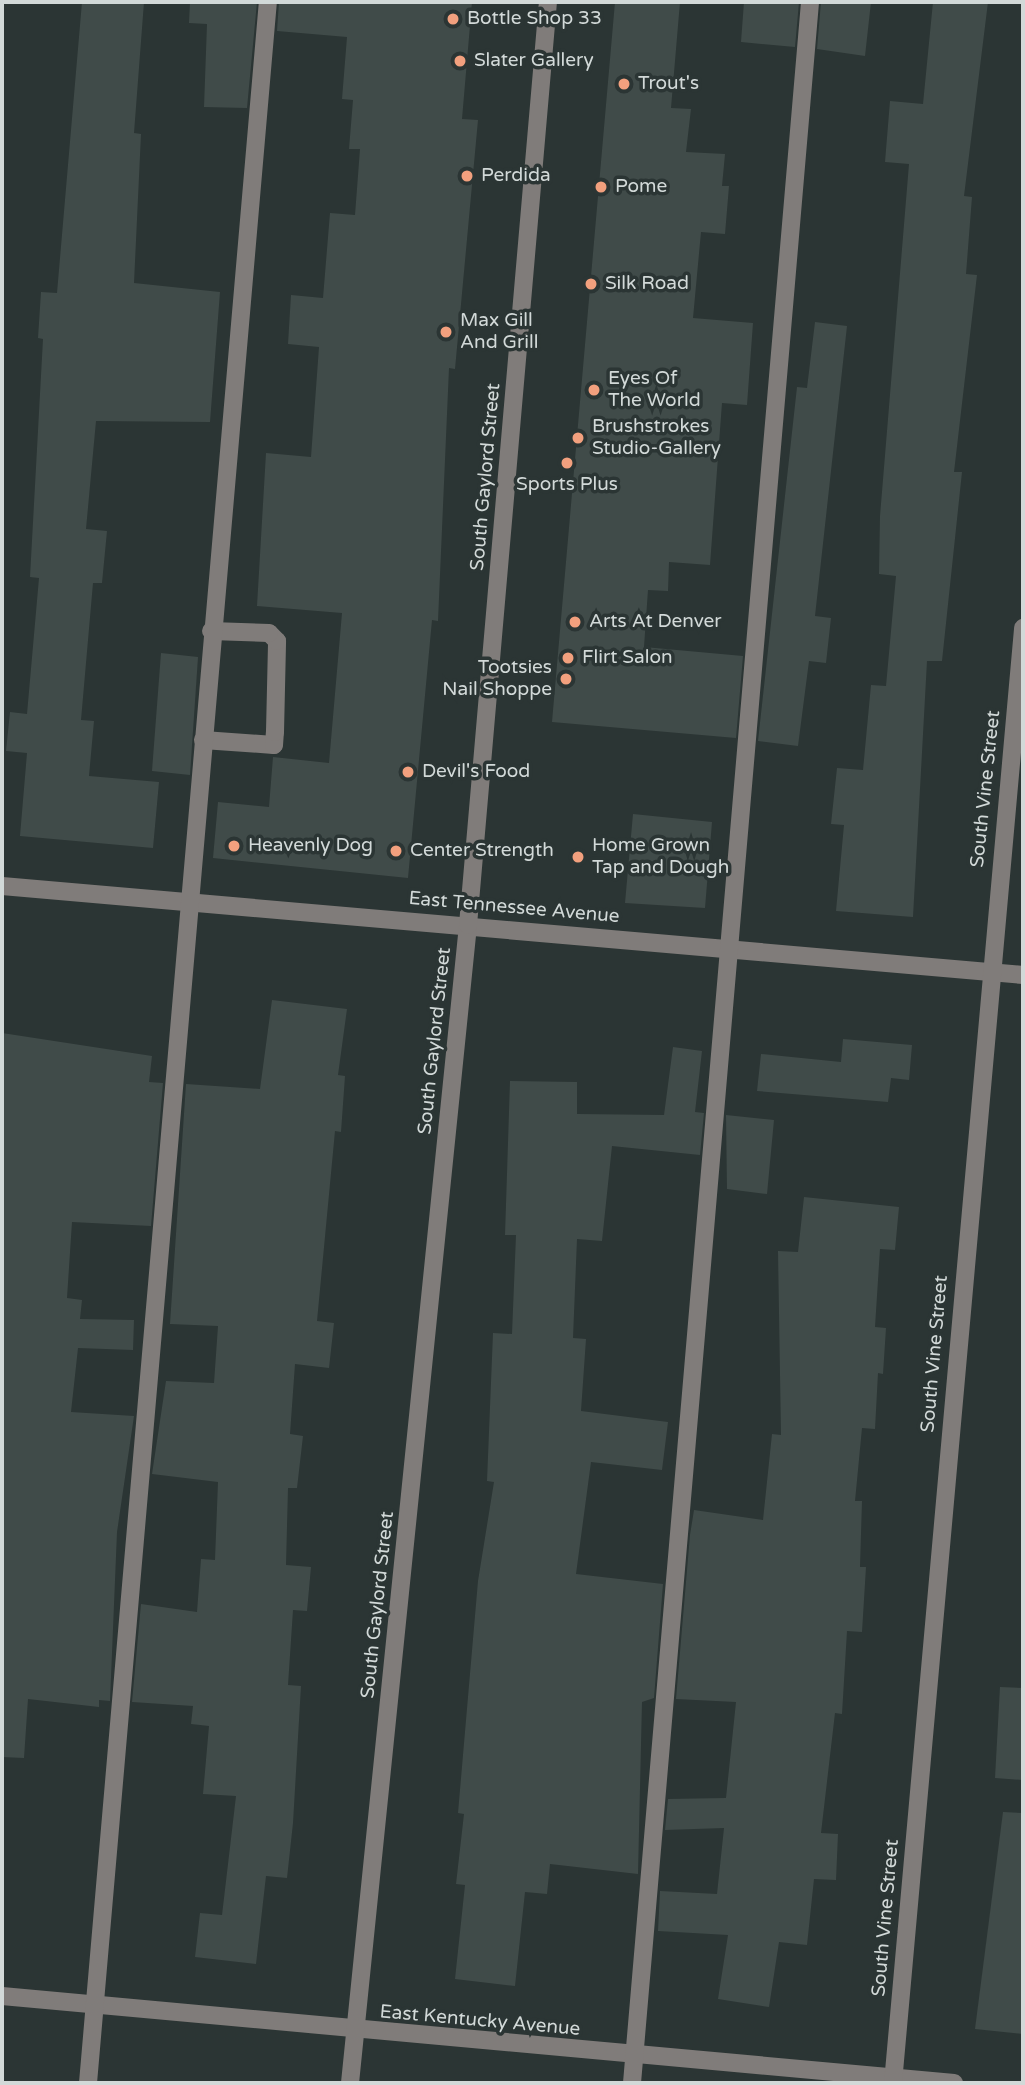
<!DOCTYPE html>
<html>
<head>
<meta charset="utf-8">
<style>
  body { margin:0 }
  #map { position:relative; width:1025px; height:2085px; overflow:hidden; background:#2b3534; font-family:"Varela Round",sans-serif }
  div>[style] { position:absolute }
  .building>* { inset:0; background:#404b49 }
  .minor>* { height:18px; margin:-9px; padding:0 9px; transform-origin:9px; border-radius:9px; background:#807c7a }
  .dots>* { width:19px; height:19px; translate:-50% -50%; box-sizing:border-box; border:4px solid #2b3534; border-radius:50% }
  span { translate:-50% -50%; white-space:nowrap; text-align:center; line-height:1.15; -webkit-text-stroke:7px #2b3534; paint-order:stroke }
  .poi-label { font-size:19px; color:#d2d9d8 }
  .left { translate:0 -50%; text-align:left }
  .right { translate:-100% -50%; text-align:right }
  .street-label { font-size:19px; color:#d2d9d8 }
  .frame { position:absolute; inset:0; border:4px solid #d2d9d8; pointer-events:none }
</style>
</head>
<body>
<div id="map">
  <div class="building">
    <div style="clip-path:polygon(82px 2px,144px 2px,134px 133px,141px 134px,134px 283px,220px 292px,210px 422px,96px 421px,86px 529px,107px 531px,102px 583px,93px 583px,81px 720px,94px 721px,89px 776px,159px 782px,153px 848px,20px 836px,27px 753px,6px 751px,10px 712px,27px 714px,39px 578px,30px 577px,43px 339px,38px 338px,41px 292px,57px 293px)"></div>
    <div style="clip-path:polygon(190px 2px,257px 2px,247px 108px,204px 107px,207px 24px,189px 23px)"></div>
    <div style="clip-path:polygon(279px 2px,472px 2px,462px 119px,478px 120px,455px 369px,449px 368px,438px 621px,432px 620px,408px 878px,213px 858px,218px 802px,269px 807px,273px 757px,329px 763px,342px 613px,257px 606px,266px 453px,311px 457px,319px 347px,288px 344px,291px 295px,323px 298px,330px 213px,355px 215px,360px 149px,349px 149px,353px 100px,342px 99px,347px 37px,277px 31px)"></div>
    <div style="clip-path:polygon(615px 2px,680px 2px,671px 108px,691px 109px,686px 152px,725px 154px,722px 186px,729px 186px,725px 234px,701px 232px,693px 318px,753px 323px,747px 405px,722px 403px,710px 565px,669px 562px,668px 591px,648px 590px,644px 647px,743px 656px,736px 738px,552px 722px)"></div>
    <div style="clip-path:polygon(744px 2px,799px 2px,795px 47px,741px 42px)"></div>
    <div style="clip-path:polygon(821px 2px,871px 2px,865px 56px,817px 49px)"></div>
    <div style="clip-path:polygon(933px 2px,988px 2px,964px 196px,972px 197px,966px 274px,977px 275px,954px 472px,962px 472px,942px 661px,927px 661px,913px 917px,836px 911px,844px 825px,831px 824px,837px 768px,863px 770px,871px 685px,886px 686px,896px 576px,879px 574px,880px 516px,909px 164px,885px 162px,890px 101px,923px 104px)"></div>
    <div style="clip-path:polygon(815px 322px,847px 326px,815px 616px,831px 618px,826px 663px,809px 661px,798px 746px,758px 741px,797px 387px,807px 388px)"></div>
    <div style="clip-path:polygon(161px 653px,198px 657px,190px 775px,152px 771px)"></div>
    <div style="clip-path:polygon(633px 814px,712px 822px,705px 908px,625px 903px)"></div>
    <div style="clip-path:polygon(272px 1000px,347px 1009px,338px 1075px,345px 1076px,341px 1132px,335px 1131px,317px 1321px,334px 1323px,329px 1368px,295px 1364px,290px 1434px,303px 1436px,297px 1488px,288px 1488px,286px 1565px,311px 1567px,307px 1611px,293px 1610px,288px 1685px,301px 1686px,293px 1823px,287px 1878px,266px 1876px,256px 1964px,195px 1957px,200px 1913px,222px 1915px,236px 1796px,203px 1794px,209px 1726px,191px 1724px,193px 1706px,132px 1702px,141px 1604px,197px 1612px,201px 1559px,215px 1560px,218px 1482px,152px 1474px,166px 1381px,214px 1383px,218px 1326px,170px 1324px,186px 1084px,260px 1089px)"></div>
    <div style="clip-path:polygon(2px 1033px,152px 1056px,149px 1082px,163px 1083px,151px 1226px,72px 1222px,67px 1298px,82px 1300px,80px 1319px,134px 1320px,133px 1350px,78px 1348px,71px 1412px,134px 1416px,117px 1532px,110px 1701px,99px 1700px,99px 1707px,28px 1699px,24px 1758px,2px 1757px)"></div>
    <div style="clip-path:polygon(843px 1039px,912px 1045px,909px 1080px,891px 1078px,888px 1102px,757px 1091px,761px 1054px,841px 1062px)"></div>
    <div style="clip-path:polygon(673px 1047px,702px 1051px,695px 1112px,704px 1113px,700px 1155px,612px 1146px,602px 1241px,577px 1239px,573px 1338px,586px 1339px,581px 1411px,668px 1422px,662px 1470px,591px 1462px,576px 1574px,663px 1584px,654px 1698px,642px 1702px,638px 1874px,550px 1864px,547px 1894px,525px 1892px,515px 1986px,455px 1979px,465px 1885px,456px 1884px,464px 1814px,458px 1813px,478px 1581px,494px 1482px,487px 1481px,493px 1333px,512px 1334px,516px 1235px,505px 1235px,510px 1081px,577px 1082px,577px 1114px,664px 1115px)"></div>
    <div style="clip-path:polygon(726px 1115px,774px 1120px,767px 1194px,727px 1189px)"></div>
    <div style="clip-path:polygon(804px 1197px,899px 1207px,895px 1250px,880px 1249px,875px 1327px,886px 1328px,883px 1374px,878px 1373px,875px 1429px,862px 1428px,855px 1501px,862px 1501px,860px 1567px,866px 1567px,862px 1632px,847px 1631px,842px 1714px,835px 1713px,821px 1833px,838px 1834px,836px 1880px,814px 1879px,807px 1945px,779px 1942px,769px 2007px,718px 1999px,728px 1935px,658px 1931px,660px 1891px,717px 1894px,724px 1828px,665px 1830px,668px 1799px,726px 1798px,736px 1702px,676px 1699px,690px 1535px,694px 1510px,763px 1520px,772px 1434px,781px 1435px,778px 1251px,798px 1252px)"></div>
    <div style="clip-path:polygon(1000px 1687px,1023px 1688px,1023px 1780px,995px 1778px)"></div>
    <div style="clip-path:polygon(1003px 1812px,1023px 1813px,1023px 2034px,975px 2029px)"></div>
  </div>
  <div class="minor">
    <div style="left:203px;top:740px;width:71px;rotate:4deg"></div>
    <div style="left:274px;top:745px;width:13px;rotate:-86deg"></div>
    <div style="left:275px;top:732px;width:91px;rotate:-88.7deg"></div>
    <div style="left:277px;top:641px;width:11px;rotate:-135deg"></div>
    <div style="left:269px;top:633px;width:58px;rotate:-178deg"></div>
    <div style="left:2px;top:886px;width:1025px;rotate:4.98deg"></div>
    <div style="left:2px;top:1996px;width:956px;rotate:5.22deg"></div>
    <div style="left:88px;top:2083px;width:2089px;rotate:-85.06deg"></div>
    <div style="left:350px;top:2083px;width:1164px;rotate:-84.18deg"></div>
    <div style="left:468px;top:925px;width:926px;rotate:-85.05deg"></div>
    <div style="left:632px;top:2083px;width:2089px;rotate:-85.11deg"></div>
    <div style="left:893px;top:2083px;width:1461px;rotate:-84.89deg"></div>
  </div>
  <div class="dots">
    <div style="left:453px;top:19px;background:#f2a07e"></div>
    <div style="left:460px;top:61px;background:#f2a07e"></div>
    <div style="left:624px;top:84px;background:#f2a07e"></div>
    <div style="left:467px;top:176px;background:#f2a07e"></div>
    <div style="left:601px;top:187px;background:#f2a07e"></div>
    <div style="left:591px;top:284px;background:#f2a07e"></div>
    <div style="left:446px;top:332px;background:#f2a07e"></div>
    <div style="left:594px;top:390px;background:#f2a07e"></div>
    <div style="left:578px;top:438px;background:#f2a07e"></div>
    <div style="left:567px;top:463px;background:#f2a07e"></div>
    <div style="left:575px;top:622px;background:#f2a07e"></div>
    <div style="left:568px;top:658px;background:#f2a07e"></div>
    <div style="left:566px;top:679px;background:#f2a07e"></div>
    <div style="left:408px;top:772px;background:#f2a07e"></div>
    <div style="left:234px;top:846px;background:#f2a07e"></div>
    <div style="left:396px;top:851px;background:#f2a07e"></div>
    <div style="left:578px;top:857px;background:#f2a07e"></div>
  </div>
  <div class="poi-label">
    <span class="left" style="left:467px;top:19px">Bottle Shop 33</span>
    <span class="left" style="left:474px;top:61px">Slater Gallery</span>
    <span class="left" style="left:638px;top:84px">Trout's</span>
    <span class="left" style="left:481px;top:176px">Perdida</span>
    <span class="left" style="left:615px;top:187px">Pome</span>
    <span class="left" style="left:605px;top:284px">Silk Road</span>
    <span class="left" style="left:460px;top:332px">Max Gill<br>And Grill</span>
    <span class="left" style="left:608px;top:390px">Eyes Of<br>The World</span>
    <span class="left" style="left:592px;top:438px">Brushstrokes<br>Studio-Gallery</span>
    <span style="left:567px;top:485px">Sports Plus</span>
    <span class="left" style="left:589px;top:622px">Arts At Denver</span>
    <span class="left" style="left:582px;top:658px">Flirt Salon</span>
    <span class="right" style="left:552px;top:679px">Tootsies<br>Nail Shoppe</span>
    <span class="left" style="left:422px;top:772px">Devil's Food</span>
    <span class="left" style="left:248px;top:846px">Heavenly Dog</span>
    <span class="left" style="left:592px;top:857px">Home Grown<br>Tap and Dough</span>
    <span class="left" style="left:410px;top:851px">Center Strength</span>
  </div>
  <div class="street-label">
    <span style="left:486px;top:477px;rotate:-85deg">South Gaylord Street</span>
    <span style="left:986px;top:789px;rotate:-84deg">South Vine Street</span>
    <span style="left:514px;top:908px;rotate:5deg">East Tennessee Avenue</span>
    <span style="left:435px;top:1041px;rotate:-84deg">South Gaylord Street</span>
    <span style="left:935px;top:1354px;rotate:-85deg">South Vine Street</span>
    <span style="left:378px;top:1605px;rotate:-84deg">South Gaylord Street</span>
    <span style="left:886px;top:1918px;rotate:-85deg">South Vine Street</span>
    <span style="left:480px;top:2021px;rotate:5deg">East Kentucky Avenue</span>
  </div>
  <div class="frame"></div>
</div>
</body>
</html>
